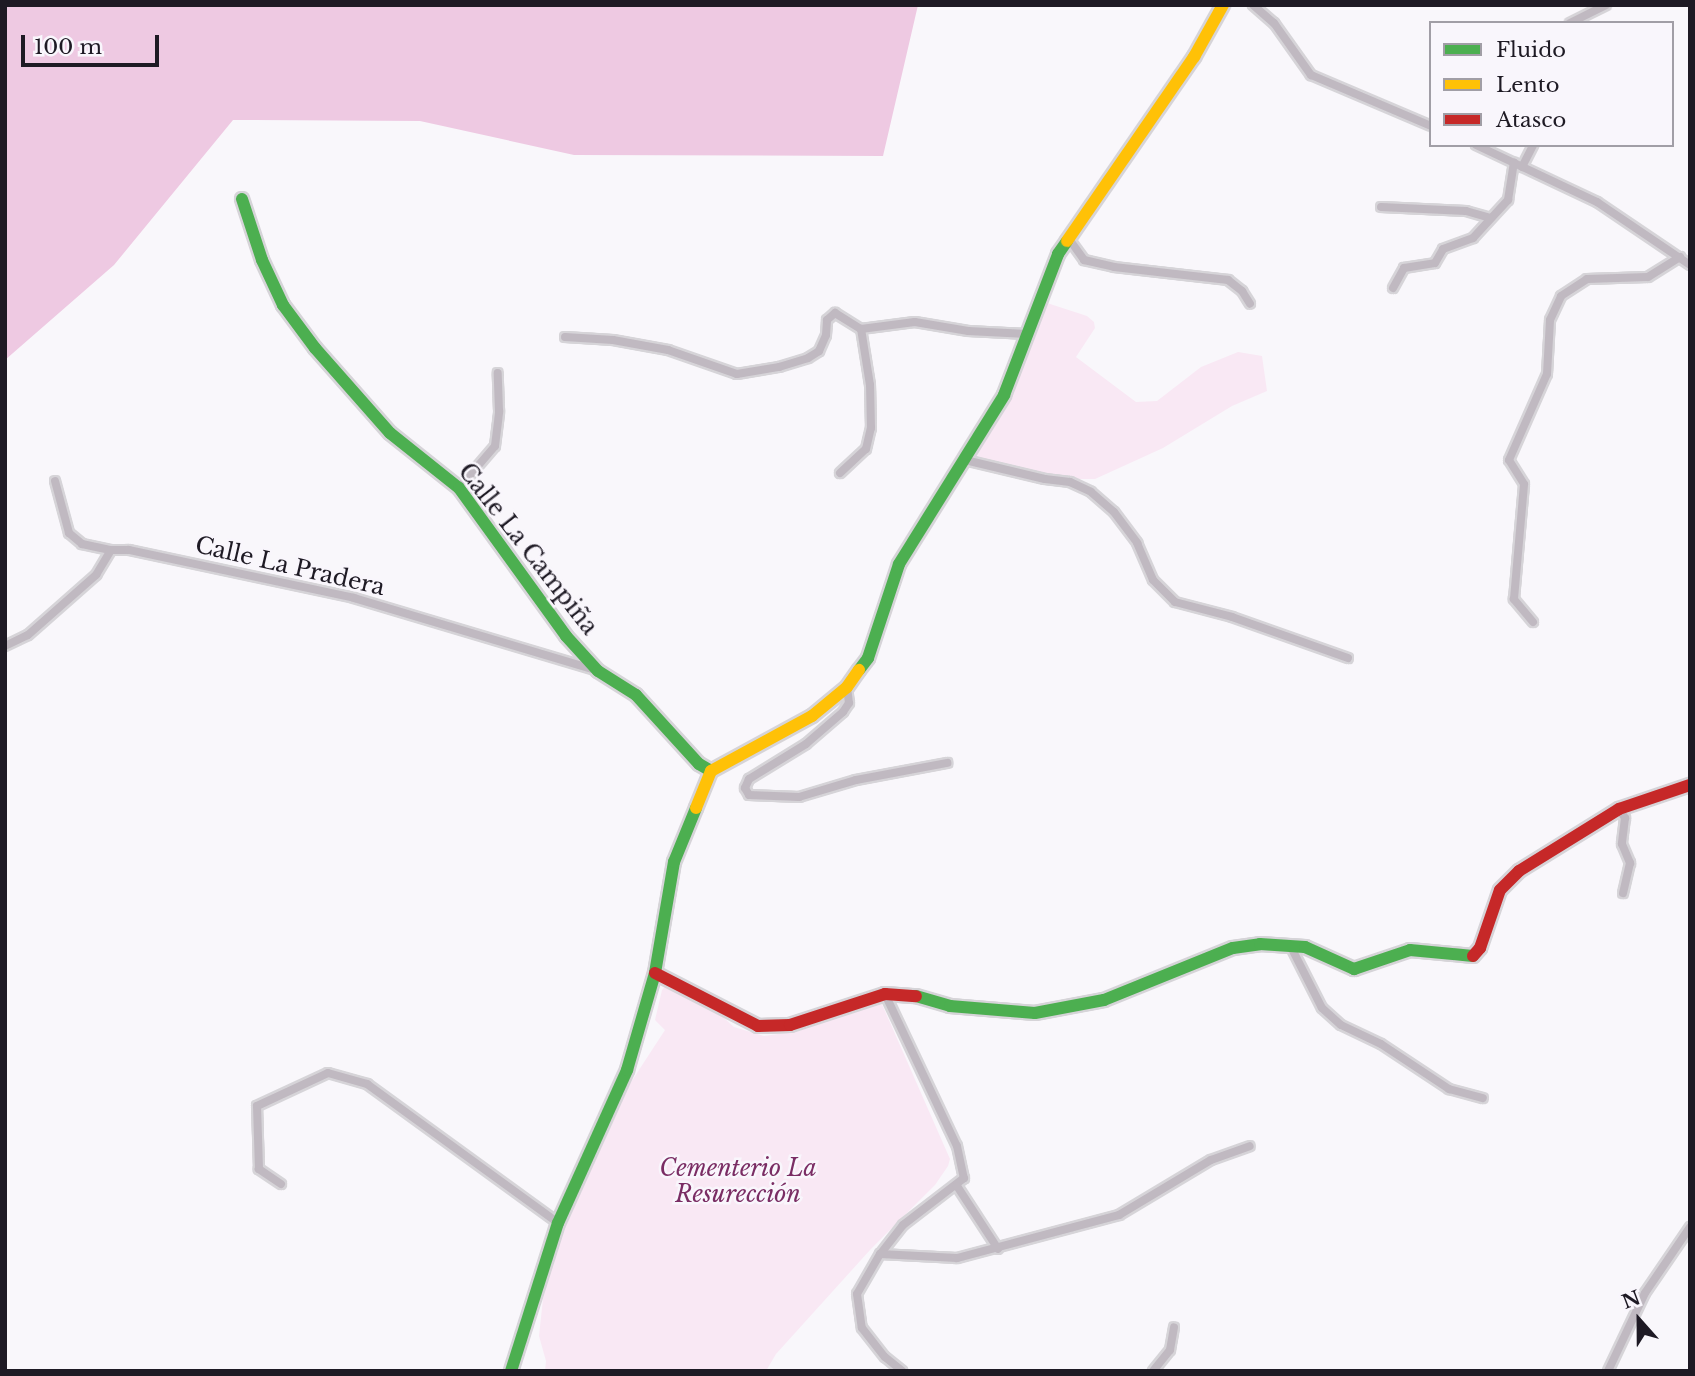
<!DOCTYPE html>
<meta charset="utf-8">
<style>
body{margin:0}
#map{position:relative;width:1695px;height:1376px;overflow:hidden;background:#f9f7fb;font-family:"Libre Baskerville",serif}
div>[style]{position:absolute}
.green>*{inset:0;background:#f9e8f4}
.forest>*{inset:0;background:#eec9e2}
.roads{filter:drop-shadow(2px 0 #d6d4d8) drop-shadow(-2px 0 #d6d4d8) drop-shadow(0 2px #d6d4d8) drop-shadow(0 -2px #d6d4d8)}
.street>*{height:8px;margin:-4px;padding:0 4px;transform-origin:4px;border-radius:4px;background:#c0b9c1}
.fast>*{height:12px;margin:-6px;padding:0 6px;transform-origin:6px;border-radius:6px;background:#4caf50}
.slow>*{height:12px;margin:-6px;padding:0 6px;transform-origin:6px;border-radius:6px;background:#ffc107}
.jam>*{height:12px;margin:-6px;padding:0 6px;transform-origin:6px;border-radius:6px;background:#c62828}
span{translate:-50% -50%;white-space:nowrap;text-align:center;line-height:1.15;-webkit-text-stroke:5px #f9f6fc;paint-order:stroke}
.street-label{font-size:23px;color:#1e1a24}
.park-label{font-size:23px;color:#7a2d64;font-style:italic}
.frame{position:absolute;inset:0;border:7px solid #1e1a24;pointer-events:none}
.legend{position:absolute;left:1429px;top:21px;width:245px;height:126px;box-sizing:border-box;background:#f9f6fc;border:2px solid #a19ea6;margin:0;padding:9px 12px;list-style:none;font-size:21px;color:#1e1a24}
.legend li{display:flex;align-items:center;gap:14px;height:35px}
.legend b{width:35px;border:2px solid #a19ea6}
.north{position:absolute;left:1604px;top:1285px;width:70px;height:70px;-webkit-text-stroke:5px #f9f6fc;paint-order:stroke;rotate:339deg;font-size:19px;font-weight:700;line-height:28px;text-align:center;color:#1e1a24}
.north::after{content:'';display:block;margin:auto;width:24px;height:32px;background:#1e1a24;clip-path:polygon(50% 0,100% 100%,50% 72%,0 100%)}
.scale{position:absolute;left:21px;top:35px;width:138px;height:32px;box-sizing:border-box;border:4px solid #1e1a24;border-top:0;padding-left:9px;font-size:21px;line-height:24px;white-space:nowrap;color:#1e1a24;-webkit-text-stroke:5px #f9f6fc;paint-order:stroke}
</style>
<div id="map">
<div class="green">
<div style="clip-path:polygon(1044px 302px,1087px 316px,1094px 322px,1095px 328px,1076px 357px,1136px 402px,1157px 401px,1201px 367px,1238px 352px,1262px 356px,1267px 391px,1232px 406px,1163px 448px,1095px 479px,1028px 479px,966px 465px,1005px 406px)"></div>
<div style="clip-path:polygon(667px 984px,706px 1002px,734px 1027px,764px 1036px,799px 1031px,881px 1002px,950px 1159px,948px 1166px,935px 1185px,870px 1250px,776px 1354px,766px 1371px,545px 1371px,546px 1361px,539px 1336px,545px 1280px,609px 1116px,665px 1030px,655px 1020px,662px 990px)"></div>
</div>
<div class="forest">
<div style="clip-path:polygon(5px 5px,918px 5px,883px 156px,574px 155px,420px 121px,233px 120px,114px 265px,5px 360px)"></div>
</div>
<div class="roads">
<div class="street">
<div style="left:1253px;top:5px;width:28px;rotate:41deg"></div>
<div style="left:1274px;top:23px;width:64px;rotate:54.6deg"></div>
<div style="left:1311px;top:75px;width:130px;rotate:23deg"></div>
<div style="left:1570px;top:23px;width:40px;rotate:-26.6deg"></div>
<div style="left:1476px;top:145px;width:134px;rotate:25.2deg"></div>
<div style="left:1597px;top:202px;width:112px;rotate:34.1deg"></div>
<div style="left:1522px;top:167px;width:25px;rotate:-63deg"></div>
<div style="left:1381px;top:207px;width:85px;rotate:2.7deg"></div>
<div style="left:1466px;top:211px;width:25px;rotate:16deg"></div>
<div style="left:1069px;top:239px;width:26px;rotate:54deg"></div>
<div style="left:1084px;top:260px;width:31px;rotate:13deg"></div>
<div style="left:1114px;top:267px;width:115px;rotate:6.5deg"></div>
<div style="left:1228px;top:280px;width:18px;rotate:38deg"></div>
<div style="left:1242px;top:291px;width:15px;rotate:58deg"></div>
<div style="left:1393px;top:288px;width:23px;rotate:-61deg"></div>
<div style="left:1404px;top:268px;width:31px;rotate:-9deg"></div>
<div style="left:1435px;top:263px;width:16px;rotate:-60deg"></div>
<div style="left:1443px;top:249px;width:32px;rotate:-20deg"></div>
<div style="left:1473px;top:238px;width:52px;rotate:-47.4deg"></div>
<div style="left:1508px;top:200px;width:38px;rotate:-81deg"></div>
<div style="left:565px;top:337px;width:48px;rotate:3.6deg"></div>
<div style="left:613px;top:340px;width:56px;rotate:10.3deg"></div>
<div style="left:668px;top:350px;width:73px;rotate:19.2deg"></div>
<div style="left:737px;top:374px;width:43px;rotate:-9.5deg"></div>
<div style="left:779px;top:367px;width:30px;rotate:-17deg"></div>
<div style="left:808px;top:358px;width:13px;rotate:-32deg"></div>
<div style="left:819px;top:351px;width:17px;rotate:-66deg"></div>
<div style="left:826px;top:335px;width:15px;rotate:-86deg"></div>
<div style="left:827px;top:320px;width:11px;rotate:-41deg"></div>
<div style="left:835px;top:313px;width:31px;rotate:32deg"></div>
<div style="left:861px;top:329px;width:54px;rotate:-7.4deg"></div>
<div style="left:915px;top:322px;width:54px;rotate:9.6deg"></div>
<div style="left:968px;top:331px;width:59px;rotate:2.9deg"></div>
<div style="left:965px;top:460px;width:82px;rotate:13.4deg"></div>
<div style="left:1045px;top:479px;width:25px;rotate:7deg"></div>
<div style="left:1070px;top:482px;width:23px;rotate:25deg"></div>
<div style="left:1091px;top:492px;width:30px;rotate:41deg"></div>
<div style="left:1114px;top:512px;width:39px;rotate:53deg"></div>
<div style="left:1137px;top:543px;width:40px;rotate:66.6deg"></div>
<div style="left:1153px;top:580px;width:31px;rotate:45deg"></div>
<div style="left:1175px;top:602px;width:59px;rotate:14.7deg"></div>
<div style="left:1232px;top:617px;width:123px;rotate:19.5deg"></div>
<div style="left:840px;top:473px;width:35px;rotate:-43deg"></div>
<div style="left:866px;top:449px;width:22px;rotate:-77deg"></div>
<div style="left:871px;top:428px;width:43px;rotate:-91.3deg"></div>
<div style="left:870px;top:385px;width:57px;rotate:-99.1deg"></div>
<div style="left:55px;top:481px;width:54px;rotate:74.9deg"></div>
<div style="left:69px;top:533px;width:17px;rotate:40deg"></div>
<div style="left:82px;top:544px;width:30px;rotate:12deg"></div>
<div style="left:459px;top:488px;width:55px;rotate:-49.4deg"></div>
<div style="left:495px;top:446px;width:35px;rotate:-83deg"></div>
<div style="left:499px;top:411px;width:38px;rotate:-92deg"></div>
<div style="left:1533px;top:622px;width:30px;rotate:-130deg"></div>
<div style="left:1514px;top:599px;width:115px;rotate:-85deg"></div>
<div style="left:1524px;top:484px;width:28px;rotate:-122deg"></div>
<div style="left:1509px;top:460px;width:94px;rotate:-66.2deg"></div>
<div style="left:1547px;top:374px;width:54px;rotate:-86.8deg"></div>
<div style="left:1550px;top:320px;width:26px;rotate:-65deg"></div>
<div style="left:1561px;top:296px;width:31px;rotate:-33deg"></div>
<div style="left:1587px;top:279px;width:61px;rotate:-1.9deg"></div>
<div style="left:1648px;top:277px;width:38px;rotate:-32deg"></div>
<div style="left:5px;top:646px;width:25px;rotate:-26deg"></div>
<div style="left:28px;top:635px;width:91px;rotate:-41.4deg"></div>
<div style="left:96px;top:575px;width:29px;rotate:-59deg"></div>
<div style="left:111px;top:550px;width:18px"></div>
<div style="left:129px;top:550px;width:230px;rotate:12deg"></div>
<div style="left:354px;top:598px;width:252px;rotate:16.6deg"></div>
<div style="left:847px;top:687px;width:16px;rotate:83deg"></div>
<div style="left:849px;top:703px;width:11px;rotate:124deg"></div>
<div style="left:843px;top:712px;width:49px;rotate:139.1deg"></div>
<div style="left:806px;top:744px;width:67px;rotate:148.4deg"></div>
<div style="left:749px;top:779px;width:10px;rotate:114deg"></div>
<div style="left:745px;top:788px;width:8px;rotate:60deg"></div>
<div style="left:749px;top:795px;width:50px;rotate:2.3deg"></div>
<div style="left:799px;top:797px;width:59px;rotate:-16.6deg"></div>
<div style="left:856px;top:780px;width:93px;rotate:-10.6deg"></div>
<div style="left:1619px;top:809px;width:11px;rotate:56deg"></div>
<div style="left:1625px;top:818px;width:26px;rotate:97deg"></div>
<div style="left:1622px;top:844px;width:21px;rotate:67deg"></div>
<div style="left:1630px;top:863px;width:31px;rotate:103deg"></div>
<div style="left:1291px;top:947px;width:68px;rotate:63.1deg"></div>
<div style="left:1322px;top:1008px;width:25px;rotate:42deg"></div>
<div style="left:1341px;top:1025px;width:44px;rotate:25.4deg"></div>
<div style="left:1381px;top:1044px;width:82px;rotate:33.5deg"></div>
<div style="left:1449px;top:1089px;width:35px;rotate:15deg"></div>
<div style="left:885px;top:994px;width:168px;rotate:64.7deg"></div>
<div style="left:957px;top:1146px;width:33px;rotate:78deg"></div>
<div style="left:964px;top:1178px;width:77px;rotate:142.4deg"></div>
<div style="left:903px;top:1225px;width:37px;rotate:128deg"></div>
<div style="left:880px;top:1254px;width:46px;rotate:119.9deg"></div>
<div style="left:857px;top:1294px;width:34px;rotate:82deg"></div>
<div style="left:862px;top:1328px;width:37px;rotate:52deg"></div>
<div style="left:885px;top:1357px;width:22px;rotate:39deg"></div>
<div style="left:281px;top:1184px;width:27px;rotate:-146deg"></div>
<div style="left:259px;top:1169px;width:63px;rotate:-91.8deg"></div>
<div style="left:257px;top:1106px;width:78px;rotate:-24.9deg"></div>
<div style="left:328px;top:1073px;width:41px;rotate:15.8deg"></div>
<div style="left:367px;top:1084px;width:236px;rotate:36deg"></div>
<div style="left:957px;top:1186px;width:75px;rotate:56.9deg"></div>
<div style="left:880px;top:1254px;width:77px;rotate:3deg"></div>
<div style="left:957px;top:1258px;width:168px;rotate:-14.9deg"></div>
<div style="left:1119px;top:1215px;width:107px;rotate:-30.9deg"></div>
<div style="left:1211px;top:1160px;width:41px;rotate:-19.7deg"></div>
<div style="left:1153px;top:1371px;width:27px;rotate:-51deg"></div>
<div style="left:1170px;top:1350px;width:23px;rotate:-80deg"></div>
<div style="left:1608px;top:1371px;width:86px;rotate:-64.6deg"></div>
<div style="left:1645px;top:1293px;width:80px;rotate:-55.7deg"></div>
</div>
<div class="fast">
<div style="left:242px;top:199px;width:64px;rotate:71.8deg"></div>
<div style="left:262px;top:260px;width:50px;rotate:65deg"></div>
<div style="left:283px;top:305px;width:54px;rotate:53.3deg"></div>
<div style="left:315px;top:348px;width:113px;rotate:48.6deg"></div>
<div style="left:390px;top:433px;width:88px;rotate:38.6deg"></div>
<div style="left:459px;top:488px;width:183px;rotate:54.1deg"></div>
<div style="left:566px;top:636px;width:47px;rotate:47.6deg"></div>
<div style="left:598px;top:671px;width:45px;rotate:32.3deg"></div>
<div style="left:636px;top:695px;width:93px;rotate:47.6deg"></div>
<div style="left:699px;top:764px;width:14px;rotate:30deg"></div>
<div style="left:859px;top:670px;width:15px;rotate:-53deg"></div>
<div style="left:868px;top:658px;width:99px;rotate:-71.7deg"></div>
<div style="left:899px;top:564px;width:199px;rotate:-58.1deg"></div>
<div style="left:1004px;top:395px;width:151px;rotate:-69deg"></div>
<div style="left:1058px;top:254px;width:16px;rotate:-55deg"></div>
<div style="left:916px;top:996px;width:35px;rotate:16deg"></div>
<div style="left:950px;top:1006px;width:85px;rotate:4.7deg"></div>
<div style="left:1035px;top:1013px;width:70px;rotate:-10.7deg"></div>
<div style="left:1104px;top:1000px;width:139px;rotate:-22deg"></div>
<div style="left:1233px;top:948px;width:27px;rotate:-8deg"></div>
<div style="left:1260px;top:944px;width:45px;rotate:3.8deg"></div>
<div style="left:1305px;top:947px;width:54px;rotate:24.2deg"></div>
<div style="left:1354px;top:969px;width:59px;rotate:-18.7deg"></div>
<div style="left:1410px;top:950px;width:63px;rotate:5.4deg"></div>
<div style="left:511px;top:1371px;width:155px;rotate:-72.4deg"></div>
<div style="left:558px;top:1223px;width:168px;rotate:-65.7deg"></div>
<div style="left:627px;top:1070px;width:101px;rotate:-73.9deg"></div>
<div style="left:655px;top:973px;width:113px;rotate:-80.3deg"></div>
<div style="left:674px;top:862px;width:58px;rotate:-67.8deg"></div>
</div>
<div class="slow">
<div style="left:1067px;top:241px;width:224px;rotate:-55.4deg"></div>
<div style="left:1194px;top:57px;width:60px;rotate:-60.9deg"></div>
<div style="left:696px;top:808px;width:40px;rotate:-68deg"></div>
<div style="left:711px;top:771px;width:115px;rotate:-28.6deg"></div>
<div style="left:812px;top:716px;width:45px;rotate:-39.6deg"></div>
<div style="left:847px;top:687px;width:21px;rotate:-55deg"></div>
</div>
<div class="jam">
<div style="left:1473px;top:956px;width:11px;rotate:-49deg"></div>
<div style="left:1480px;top:948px;width:61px;rotate:-71deg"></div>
<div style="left:1500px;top:890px;width:27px;rotate:-45deg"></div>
<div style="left:1519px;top:871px;width:118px;rotate:-31.8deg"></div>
<div style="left:1619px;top:809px;width:75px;rotate:-18.7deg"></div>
<div style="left:655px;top:973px;width:116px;rotate:27.2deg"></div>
<div style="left:758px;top:1026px;width:32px;rotate:-2deg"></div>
<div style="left:790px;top:1025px;width:100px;rotate:-18.1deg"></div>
<div style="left:885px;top:994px;width:31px;rotate:4deg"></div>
</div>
</div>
<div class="street-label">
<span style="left:528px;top:549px;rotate:52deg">Calle La Campiña</span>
<span style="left:290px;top:566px;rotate:13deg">Calle La Pradera</span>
</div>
<div class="park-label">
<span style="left:738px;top:1181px">Cementerio La<br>Resurección</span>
</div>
<div class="frame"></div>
<ul class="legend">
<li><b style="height:9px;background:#4caf50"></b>Fluido</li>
<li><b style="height:9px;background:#ffc107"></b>Lento</li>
<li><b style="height:9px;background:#c62828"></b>Atasco</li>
</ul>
<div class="north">N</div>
<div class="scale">100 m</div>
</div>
